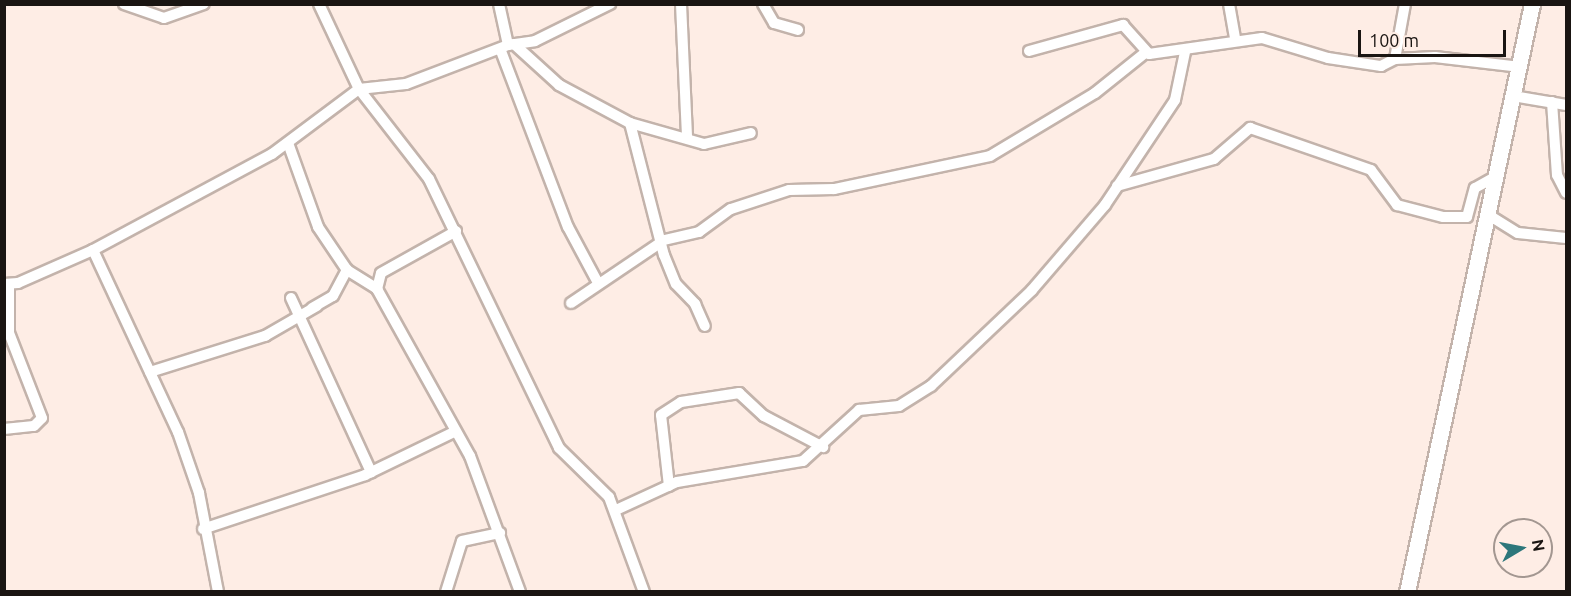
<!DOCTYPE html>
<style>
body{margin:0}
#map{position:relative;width:1571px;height:596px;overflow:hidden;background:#feede5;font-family:Ubuntu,sans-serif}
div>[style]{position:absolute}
.roads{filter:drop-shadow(2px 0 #c3b3ab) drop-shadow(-2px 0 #c3b3ab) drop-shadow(0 2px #c3b3ab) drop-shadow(0 -2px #c3b3ab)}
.minor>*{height:10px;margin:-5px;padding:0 5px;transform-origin:5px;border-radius:5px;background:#fff}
.secondary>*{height:15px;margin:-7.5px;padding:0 7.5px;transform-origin:7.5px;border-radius:7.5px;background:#fff}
span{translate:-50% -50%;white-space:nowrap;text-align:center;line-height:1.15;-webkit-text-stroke:6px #feede5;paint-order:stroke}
.frame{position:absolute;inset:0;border:6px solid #1a1512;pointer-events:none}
.north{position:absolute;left:1493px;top:518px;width:60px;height:60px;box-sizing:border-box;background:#feede5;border:2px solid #a39791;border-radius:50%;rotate:80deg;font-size:16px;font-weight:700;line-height:24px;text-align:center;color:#1a1512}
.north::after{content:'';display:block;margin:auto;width:21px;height:27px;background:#2d777b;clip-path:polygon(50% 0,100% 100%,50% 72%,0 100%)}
.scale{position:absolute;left:1358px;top:30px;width:148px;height:27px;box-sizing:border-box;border:3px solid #1a1512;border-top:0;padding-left:8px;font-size:18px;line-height:21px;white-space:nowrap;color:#1a1512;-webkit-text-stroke:4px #feede5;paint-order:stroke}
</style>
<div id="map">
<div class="roads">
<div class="minor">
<div style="left:124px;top:4px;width:42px;rotate:19.3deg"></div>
<div style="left:164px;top:18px;width:42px;rotate:-19.3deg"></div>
<div style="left:319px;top:4px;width:94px;rotate:64.8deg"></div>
<div style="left:359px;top:89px;width:114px;rotate:52.1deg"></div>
<div style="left:429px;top:179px;width:299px;rotate:64.2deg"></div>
<div style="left:559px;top:448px;width:70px;rotate:44.4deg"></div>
<div style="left:609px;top:497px;width:101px;rotate:69.8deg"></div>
<div style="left:499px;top:4px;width:42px;rotate:77.6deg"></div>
<div style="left:681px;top:4px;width:134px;rotate:87.4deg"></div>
<div style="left:763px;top:4px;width:22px;rotate:60deg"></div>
<div style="left:774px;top:23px;width:25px;rotate:16deg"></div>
<div style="left:1229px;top:4px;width:36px;rotate:80deg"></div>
<div style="left:514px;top:44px;width:61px;rotate:42.3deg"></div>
<div style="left:559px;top:85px;width:81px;rotate:28.2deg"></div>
<div style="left:630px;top:123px;width:136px;rotate:75.6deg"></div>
<div style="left:664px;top:255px;width:31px;rotate:68deg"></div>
<div style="left:676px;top:284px;width:28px;rotate:46deg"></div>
<div style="left:695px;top:304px;width:24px;rotate:66deg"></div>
<div style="left:501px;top:51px;width:188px;rotate:69.2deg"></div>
<div style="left:568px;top:227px;width:61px;rotate:61.8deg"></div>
<div style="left:1029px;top:51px;width:98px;rotate:-15.5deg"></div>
<div style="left:1123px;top:25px;width:39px;rotate:48deg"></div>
<div style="left:1149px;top:54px;width:114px;rotate:-8.1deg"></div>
<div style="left:1262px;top:38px;width:69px;rotate:16.9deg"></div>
<div style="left:1328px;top:58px;width:54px;rotate:8.6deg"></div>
<div style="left:1381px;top:66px;width:16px;rotate:-27deg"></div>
<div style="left:1395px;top:59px;width:56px;rotate:-79.7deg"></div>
<div style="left:1395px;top:59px;width:40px;rotate:-2.9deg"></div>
<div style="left:1435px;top:57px;width:86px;rotate:6.7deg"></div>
<div style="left:1513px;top:96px;width:54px;rotate:9.6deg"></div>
<div style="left:1552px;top:102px;width:73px;rotate:86.1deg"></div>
<div style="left:1557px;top:175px;width:20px;rotate:63deg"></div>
<div style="left:630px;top:123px;width:77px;rotate:15.8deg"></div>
<div style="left:704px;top:144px;width:48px;rotate:-13.2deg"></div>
<div style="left:288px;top:143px;width:89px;rotate:70.3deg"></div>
<div style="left:318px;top:227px;width:52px;rotate:56deg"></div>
<div style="left:347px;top:270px;width:36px;rotate:32deg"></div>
<div style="left:377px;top:289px;width:191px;rotate:60.9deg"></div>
<div style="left:470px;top:456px;width:145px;rotate:69.8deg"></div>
<div style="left:1117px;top:186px;width:101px;rotate:-15.6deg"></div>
<div style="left:1214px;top:159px;width:48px;rotate:-40.7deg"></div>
<div style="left:1250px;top:128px;width:128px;rotate:19.1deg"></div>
<div style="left:1371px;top:170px;width:44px;rotate:53.4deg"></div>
<div style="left:1397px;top:205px;width:48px;rotate:14.6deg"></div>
<div style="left:1443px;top:217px;width:24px"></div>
<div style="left:1467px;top:217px;width:30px;rotate:-75deg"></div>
<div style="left:1475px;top:188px;width:23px;rotate:-29deg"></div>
<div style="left:1487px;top:214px;width:36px;rotate:32deg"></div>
<div style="left:1518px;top:233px;width:48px;rotate:5.9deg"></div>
<div style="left:660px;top:241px;width:40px;rotate:-13deg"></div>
<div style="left:699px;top:232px;width:39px;rotate:-36deg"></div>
<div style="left:731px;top:209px;width:61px;rotate:-18.1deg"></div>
<div style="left:789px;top:190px;width:45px;rotate:-1.3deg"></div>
<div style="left:834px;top:189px;width:159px;rotate:-11.9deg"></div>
<div style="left:990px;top:156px;width:122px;rotate:-31deg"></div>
<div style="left:1095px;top:93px;width:64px;rotate:-38.7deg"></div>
<div style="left:93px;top:250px;width:201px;rotate:65deg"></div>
<div style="left:178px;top:432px;width:65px;rotate:71deg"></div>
<div style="left:199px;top:493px;width:101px;rotate:79.1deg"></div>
<div style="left:4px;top:284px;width:14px;rotate:-4deg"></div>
<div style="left:18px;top:283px;width:82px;rotate:-23.7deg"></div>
<div style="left:93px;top:250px;width:203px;rotate:-28.2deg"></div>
<div style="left:272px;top:154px;width:109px;rotate:-36.8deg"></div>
<div style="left:359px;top:89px;width:47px;rotate:-6.1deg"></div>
<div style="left:406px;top:84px;width:109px;rotate:-20.9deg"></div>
<div style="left:508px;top:45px;width:27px;rotate:-8deg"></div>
<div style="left:535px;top:41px;width:84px;rotate:-26.3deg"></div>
<div style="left:377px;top:289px;width:16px;rotate:-76deg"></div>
<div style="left:381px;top:273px;width:86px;rotate:-29.2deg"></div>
<div style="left:291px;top:298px;width:192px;rotate:65.3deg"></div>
<div style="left:571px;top:303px;width:107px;rotate:-34deg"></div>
<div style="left:312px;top:308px;width:24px;rotate:-30deg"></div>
<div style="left:333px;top:296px;width:30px;rotate:-62deg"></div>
<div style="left:150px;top:372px;width:121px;rotate:-17.4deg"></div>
<div style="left:265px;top:336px;width:60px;rotate:-30deg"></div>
<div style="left:4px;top:429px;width:30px;rotate:-6deg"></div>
<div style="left:34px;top:426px;width:11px;rotate:-45deg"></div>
<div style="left:42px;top:418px;width:91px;rotate:-111.2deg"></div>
<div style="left:9px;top:333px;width:47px;rotate:-90deg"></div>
<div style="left:669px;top:486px;width:71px;rotate:-96.4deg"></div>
<div style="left:661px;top:415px;width:24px;rotate:-33deg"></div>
<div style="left:681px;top:402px;width:59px;rotate:-8.8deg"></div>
<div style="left:739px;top:393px;width:34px;rotate:43deg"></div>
<div style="left:764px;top:416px;width:67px;rotate:27.7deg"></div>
<div style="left:616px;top:510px;width:67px;rotate:-24.7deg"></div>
<div style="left:677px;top:482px;width:128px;rotate:-9.5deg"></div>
<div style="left:803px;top:461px;width:76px;rotate:-42.3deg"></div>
<div style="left:859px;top:410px;width:40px;rotate:-5.7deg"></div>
<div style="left:899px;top:406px;width:38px;rotate:-32deg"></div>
<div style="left:931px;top:386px;width:139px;rotate:-43.5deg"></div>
<div style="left:1032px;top:290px;width:112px;rotate:-49.3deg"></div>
<div style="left:1105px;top:205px;width:126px;rotate:-56.3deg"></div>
<div style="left:1175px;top:100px;width:49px;rotate:-78.2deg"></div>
<div style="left:203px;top:529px;width:171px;rotate:-18.4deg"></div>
<div style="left:365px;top:475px;width:99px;rotate:-25.8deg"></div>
<div style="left:446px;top:592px;width:53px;rotate:-72.6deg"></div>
<div style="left:462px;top:541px;width:39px;rotate:-12deg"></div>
</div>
<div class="secondary">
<div style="left:1407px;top:592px;width:601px;rotate:-78deg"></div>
</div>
</div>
<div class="frame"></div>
<div class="north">N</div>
<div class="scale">100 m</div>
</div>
